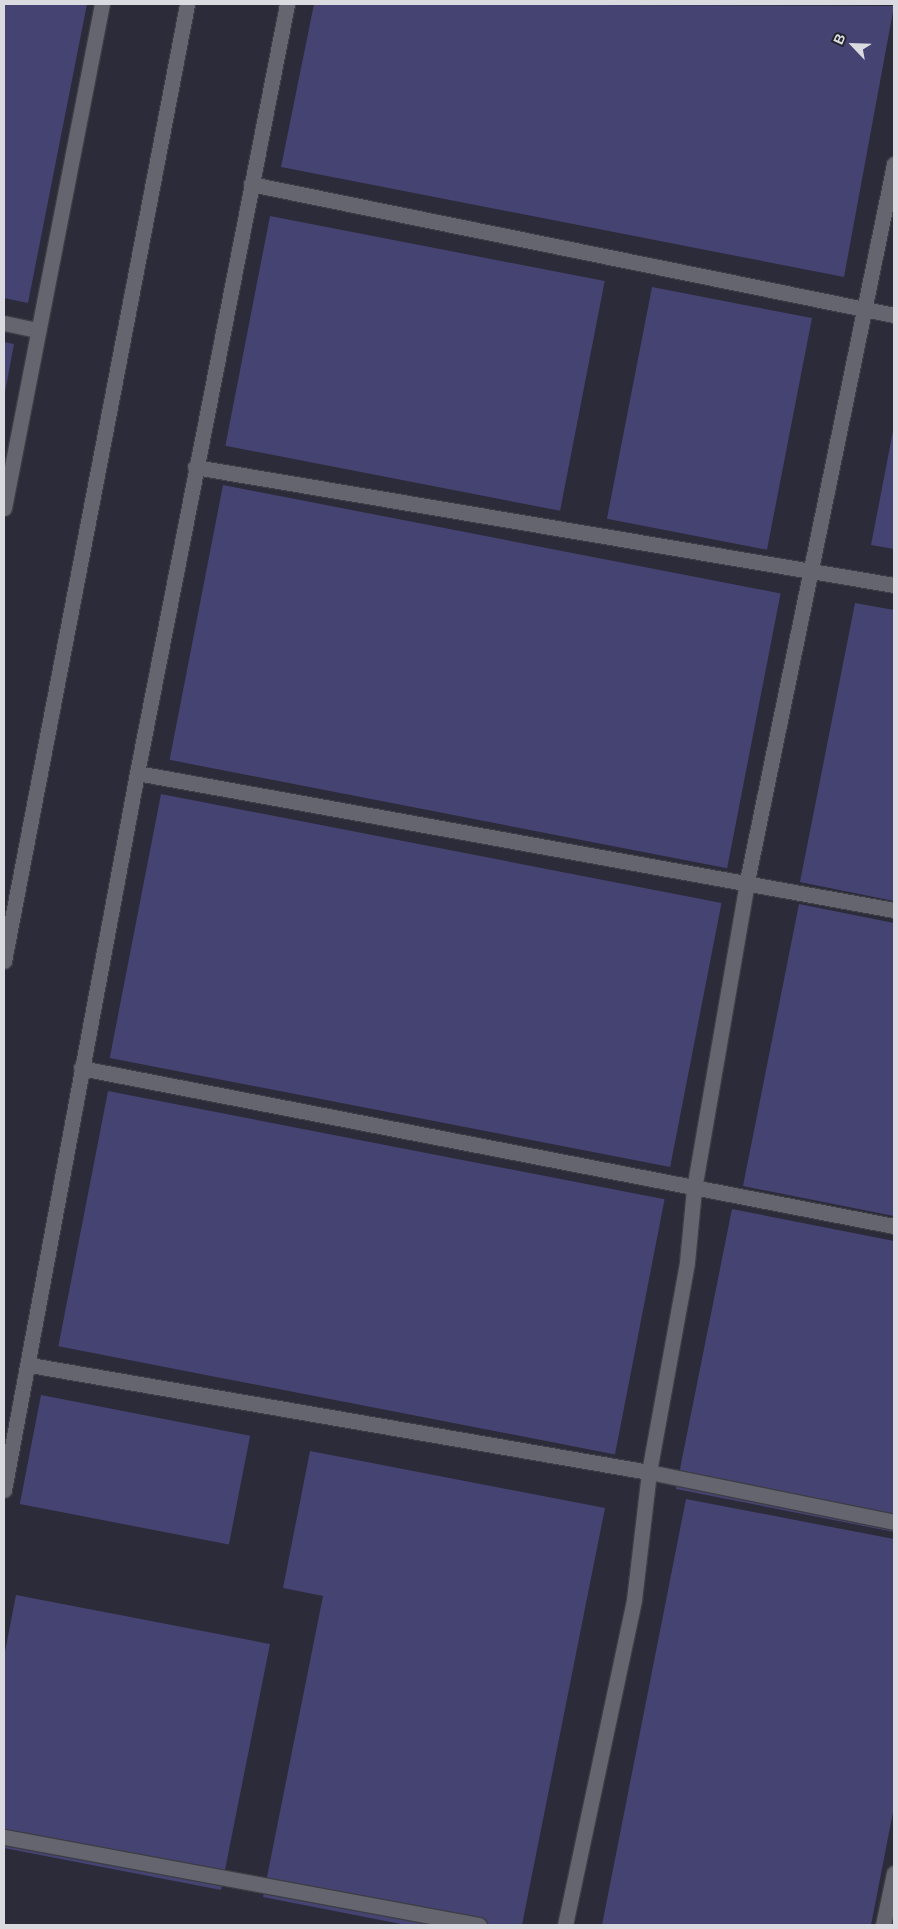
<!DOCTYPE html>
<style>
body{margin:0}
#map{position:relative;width:898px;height:1929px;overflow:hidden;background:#23232b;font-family:Helvetica,sans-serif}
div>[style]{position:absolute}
.built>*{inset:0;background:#2b2b39;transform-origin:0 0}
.building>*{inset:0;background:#454372;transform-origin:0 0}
.roads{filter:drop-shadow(1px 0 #3d3e45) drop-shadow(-1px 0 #3d3e45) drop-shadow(0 1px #3d3e45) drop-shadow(0 -1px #3d3e45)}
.minor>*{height:15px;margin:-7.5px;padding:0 7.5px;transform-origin:7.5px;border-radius:7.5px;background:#656570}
span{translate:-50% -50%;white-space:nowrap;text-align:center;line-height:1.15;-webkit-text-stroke:4.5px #23232b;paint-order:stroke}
.frame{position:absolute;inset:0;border:5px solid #dadbe1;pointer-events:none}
.north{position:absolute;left:828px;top:20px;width:50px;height:50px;-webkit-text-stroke:4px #23232b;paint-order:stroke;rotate:294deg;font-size:14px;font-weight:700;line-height:20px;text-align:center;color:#dadbe1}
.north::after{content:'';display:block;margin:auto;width:18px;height:22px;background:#dadbe1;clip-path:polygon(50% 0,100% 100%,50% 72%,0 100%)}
</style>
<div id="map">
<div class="built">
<div style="left:4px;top:4px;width:890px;height:1921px"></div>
</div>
<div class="building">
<div style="clip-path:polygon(4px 4px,87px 4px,28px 303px,4px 298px)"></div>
<div style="clip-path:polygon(314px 4px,894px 6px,844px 277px,281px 167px)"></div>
<div style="left:270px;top:216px;width:341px;height:234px;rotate:11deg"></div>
<div style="left:652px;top:287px;width:163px;height:236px;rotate:11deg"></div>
<div style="clip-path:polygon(4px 342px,14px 344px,5px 392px,4px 392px)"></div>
<div style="clip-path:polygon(893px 431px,894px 431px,894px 549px,871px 545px)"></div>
<div style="left:223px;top:485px;width:568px;height:280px;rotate:11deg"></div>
<div style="clip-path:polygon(855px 603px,894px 610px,894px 901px,800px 882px)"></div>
<div style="left:161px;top:794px;width:571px;height:269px;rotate:11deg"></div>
<div style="clip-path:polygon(799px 904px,894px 923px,894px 1216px,743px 1186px)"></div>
<div style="left:108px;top:1091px;width:567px;height:260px;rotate:11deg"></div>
<div style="clip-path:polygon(732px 1209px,894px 1241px,894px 1532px,676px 1489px)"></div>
<div style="left:41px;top:1395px;width:213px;height:111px;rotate:11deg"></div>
<div style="clip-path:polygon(310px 1451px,605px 1508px,522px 1925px,406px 1925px,263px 1897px,323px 1596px,283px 1588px)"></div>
<div style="clip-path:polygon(686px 1499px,894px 1539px,894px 1807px,871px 1925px,602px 1925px)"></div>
<div style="clip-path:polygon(16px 1595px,270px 1644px,221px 1890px,4px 1848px,4px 1657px)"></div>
</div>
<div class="roads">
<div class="minor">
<div style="left:251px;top:184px;width:656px;rotate:11.52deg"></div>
<div style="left:4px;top:323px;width:34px;rotate:12deg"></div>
<div style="left:195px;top:467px;width:709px;rotate:9.58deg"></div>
<div style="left:4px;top:508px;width:513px;rotate:-79deg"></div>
<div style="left:137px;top:773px;width:769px;rotate:10.26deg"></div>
<div style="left:4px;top:961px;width:974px;rotate:-79.17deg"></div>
<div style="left:81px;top:1068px;width:828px;rotate:11deg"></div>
<div style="left:30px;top:1365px;width:628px;rotate:9.81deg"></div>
<div style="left:649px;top:1472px;width:250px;rotate:11.5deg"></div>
<div style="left:4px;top:1490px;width:729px;rotate:-79.49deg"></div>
<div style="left:137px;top:773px;width:783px;rotate:-78.96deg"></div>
<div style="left:4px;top:1837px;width:483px;rotate:10.5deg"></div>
<div style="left:565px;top:1925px;width:332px;rotate:-78deg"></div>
<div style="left:634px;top:1600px;width:129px;rotate:-83.3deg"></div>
<div style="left:649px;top:1472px;width:213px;rotate:-79.7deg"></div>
<div style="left:687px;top:1262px;width:73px;rotate:-84.5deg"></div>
<div style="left:694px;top:1189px;width:313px;rotate:-80.2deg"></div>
<div style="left:747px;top:881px;width:732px;rotate:-78.41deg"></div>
<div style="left:883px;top:1925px;width:53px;rotate:-78.1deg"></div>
</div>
</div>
<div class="frame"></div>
<div class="north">B</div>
</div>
